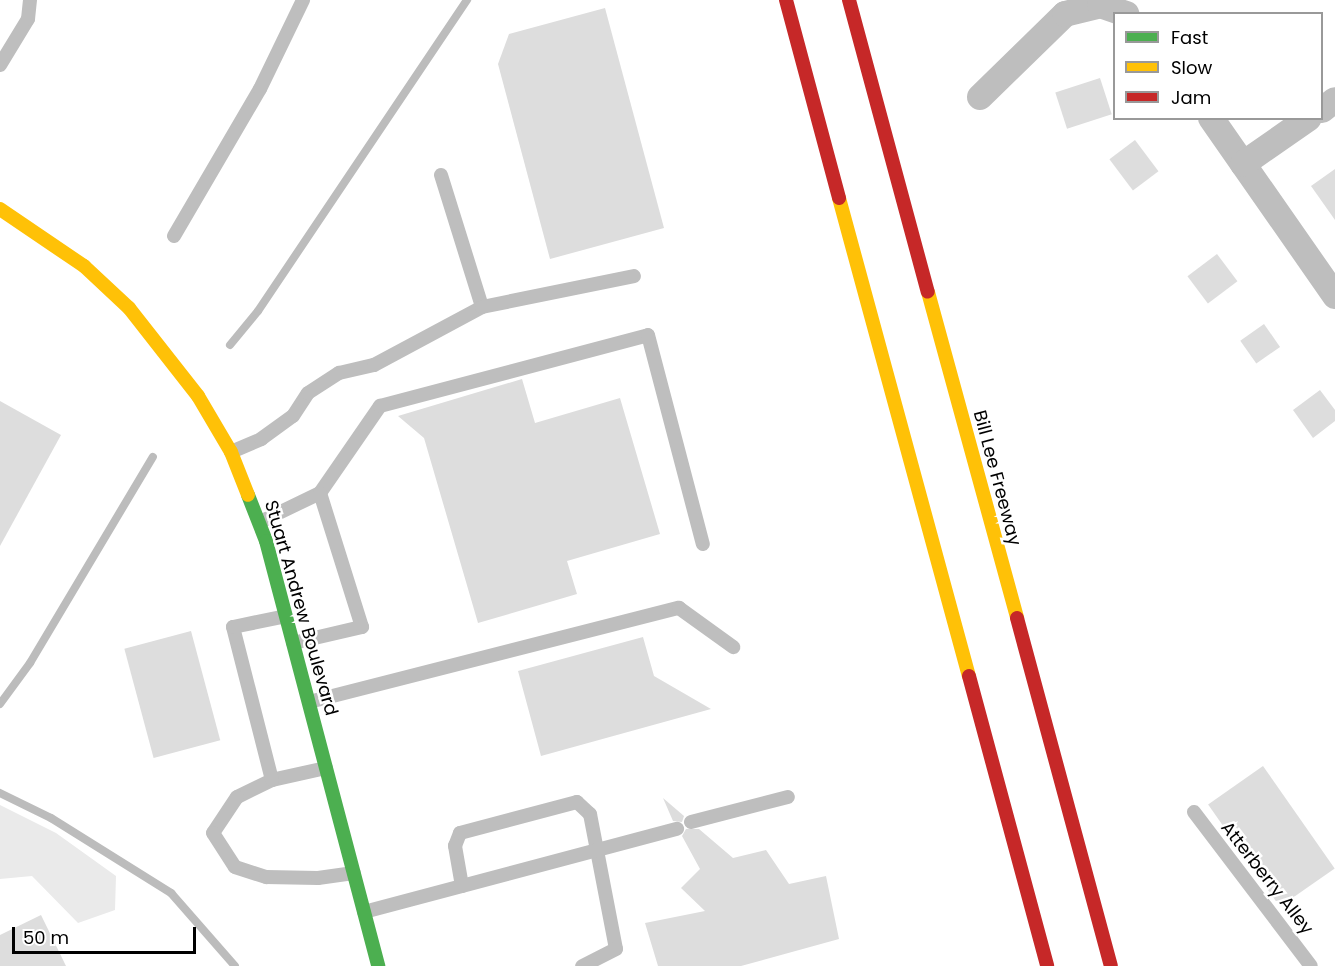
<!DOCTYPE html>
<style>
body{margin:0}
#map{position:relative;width:1335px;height:966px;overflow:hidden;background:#fff;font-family:Poppins,sans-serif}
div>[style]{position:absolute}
.green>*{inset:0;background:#eaeaea}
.stream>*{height:8px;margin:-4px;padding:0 4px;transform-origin:4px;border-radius:4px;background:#bcbcbc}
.building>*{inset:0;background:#ddd;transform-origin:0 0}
.lane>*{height:14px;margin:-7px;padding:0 7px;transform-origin:7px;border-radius:7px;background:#bebebe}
.street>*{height:26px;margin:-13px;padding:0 13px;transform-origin:13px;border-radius:13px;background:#bebebe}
.fast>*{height:14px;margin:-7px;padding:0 7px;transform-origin:7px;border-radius:7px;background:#4caf50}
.slow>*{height:14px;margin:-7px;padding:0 7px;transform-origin:7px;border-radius:7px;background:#ffc107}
.jam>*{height:14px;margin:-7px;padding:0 7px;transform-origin:7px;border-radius:7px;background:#c62828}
span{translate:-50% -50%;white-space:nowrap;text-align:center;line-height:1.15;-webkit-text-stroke:5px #fff;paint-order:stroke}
.street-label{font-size:18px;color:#000}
.legend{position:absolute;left:1113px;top:12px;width:210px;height:108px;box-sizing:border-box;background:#fff;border:2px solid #999;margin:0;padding:8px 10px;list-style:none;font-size:18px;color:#000}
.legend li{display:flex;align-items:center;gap:12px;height:30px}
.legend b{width:30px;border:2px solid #999}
.scale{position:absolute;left:12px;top:927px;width:184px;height:27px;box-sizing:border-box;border:3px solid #000;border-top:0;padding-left:8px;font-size:18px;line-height:21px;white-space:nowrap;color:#000;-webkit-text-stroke:4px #fff;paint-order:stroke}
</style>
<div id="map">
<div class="green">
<div style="clip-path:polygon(0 805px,56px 833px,116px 876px,115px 910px,78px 923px,32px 876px,0 879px)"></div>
</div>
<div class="stream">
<div style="left:230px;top:345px;width:44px;rotate:-50.5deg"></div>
<div style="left:258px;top:311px;width:375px;rotate:-56.1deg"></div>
<div style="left:0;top:704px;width:51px;rotate:-53.8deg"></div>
<div style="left:30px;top:663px;width:240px;rotate:-59.2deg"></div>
<div style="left:0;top:793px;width:57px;rotate:26.1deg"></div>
<div style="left:51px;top:818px;width:142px;rotate:32deg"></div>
<div style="left:171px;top:893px;width:97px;rotate:48.8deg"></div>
</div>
<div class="building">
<div style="clip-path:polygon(605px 8px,664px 228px,550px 259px,498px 64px,509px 34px)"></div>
<div style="left:1100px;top:78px;width:38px;height:47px;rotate:72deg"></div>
<div style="left:1135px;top:140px;width:39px;height:32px;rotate:53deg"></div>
<div style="clip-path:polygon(1335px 169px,1335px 220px,1311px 186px)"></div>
<div style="left:1217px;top:254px;width:34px;height:37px;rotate:53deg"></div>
<div style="left:1264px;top:324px;width:28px;height:29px;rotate:55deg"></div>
<div style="clip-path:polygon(522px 379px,535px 423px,620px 398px,660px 534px,567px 561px,577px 594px,478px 623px,424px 438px,398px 416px)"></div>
<div style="clip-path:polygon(1320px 390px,1335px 410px,1335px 421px,1313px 438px,1293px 410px)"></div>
<div style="clip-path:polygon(0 401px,61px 435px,0 546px)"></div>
<div style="left:191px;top:631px;width:113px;height:69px;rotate:75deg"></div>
<div style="clip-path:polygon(643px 637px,654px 676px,711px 709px,541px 756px,518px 671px)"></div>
<div style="left:1263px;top:766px;width:125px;height:67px;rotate:55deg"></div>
<div style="clip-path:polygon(663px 798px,684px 816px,682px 822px,673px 821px)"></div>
<div style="clip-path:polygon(686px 829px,699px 829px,733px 858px,766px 850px,789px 884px,826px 876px,839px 939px,741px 966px,658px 966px,645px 923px,705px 911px,681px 888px,700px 869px,682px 836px)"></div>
<div style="clip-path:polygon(41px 915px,66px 966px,0 966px,0 935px)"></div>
</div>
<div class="lane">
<div style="left:0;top:65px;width:54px;rotate:-58.7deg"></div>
<div style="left:28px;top:19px;width:19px;rotate:-84deg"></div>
<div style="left:441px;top:175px;width:138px;rotate:72.7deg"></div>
<div style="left:174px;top:236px;width:170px;rotate:-59.7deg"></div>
<div style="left:260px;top:89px;width:99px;rotate:-64.2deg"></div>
<div style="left:231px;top:452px;width:33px;rotate:-23deg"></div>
<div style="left:261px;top:439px;width:39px;rotate:-36deg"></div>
<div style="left:293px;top:416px;width:27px;rotate:-57deg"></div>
<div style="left:308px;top:393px;width:37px;rotate:-33deg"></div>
<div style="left:339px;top:373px;width:36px;rotate:-13deg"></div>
<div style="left:374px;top:365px;width:123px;rotate:-28.2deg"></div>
<div style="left:482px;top:307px;width:155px;rotate:-11.5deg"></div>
<div style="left:260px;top:522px;width:67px;rotate:-25.8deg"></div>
<div style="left:320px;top:493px;width:106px;rotate:-55.4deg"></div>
<div style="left:380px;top:406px;width:277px;rotate:-14.8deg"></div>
<div style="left:648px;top:335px;width:216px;rotate:75.3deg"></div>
<div style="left:293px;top:643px;width:71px;rotate:-13.1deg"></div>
<div style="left:362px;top:627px;width:140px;rotate:-107.4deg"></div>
<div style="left:309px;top:702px;width:382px;rotate:-14.3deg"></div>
<div style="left:679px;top:608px;width:67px;rotate:35.8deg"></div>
<div style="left:326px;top:768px;width:55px;rotate:167.5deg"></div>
<div style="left:272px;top:780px;width:39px;rotate:154deg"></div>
<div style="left:237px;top:797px;width:43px;rotate:123.7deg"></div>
<div style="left:213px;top:833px;width:40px;rotate:57.1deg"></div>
<div style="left:235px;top:867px;width:33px;rotate:18deg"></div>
<div style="left:266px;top:877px;width:52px;rotate:1.1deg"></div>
<div style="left:318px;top:878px;width:36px;rotate:-8deg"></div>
<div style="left:272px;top:780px;width:158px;rotate:-104.3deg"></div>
<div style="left:233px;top:627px;width:54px;rotate:-11.7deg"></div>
<div style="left:1194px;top:812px;width:193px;rotate:52.8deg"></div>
<div style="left:691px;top:822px;width:100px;rotate:-14.5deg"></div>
<div style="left:462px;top:886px;width:41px;rotate:-99.9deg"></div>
<div style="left:455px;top:846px;width:14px;rotate:-69deg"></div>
<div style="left:460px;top:833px;width:121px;rotate:-14.8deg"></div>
<div style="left:577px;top:802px;width:18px;rotate:43deg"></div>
<div style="left:590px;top:814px;width:137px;rotate:79.1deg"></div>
<div style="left:616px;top:949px;width:38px;rotate:153deg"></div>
<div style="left:364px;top:912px;width:324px;rotate:-14.9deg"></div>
</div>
<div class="street">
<div style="left:980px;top:97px;width:119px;rotate:-44.3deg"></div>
<div style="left:1065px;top:14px;width:36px;rotate:-14deg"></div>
<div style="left:1100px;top:5px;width:28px;rotate:19deg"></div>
<div style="left:1322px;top:110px;width:16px;rotate:-38deg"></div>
<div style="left:1211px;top:118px;width:217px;rotate:55.1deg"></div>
<div style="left:1243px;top:164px;width:80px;rotate:-34.9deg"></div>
</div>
<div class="fast">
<div style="left:248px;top:495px;width:49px;rotate:68.6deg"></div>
<div style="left:266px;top:541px;width:440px;rotate:75.2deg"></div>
</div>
<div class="slow">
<div style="left:839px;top:198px;width:495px;rotate:74.8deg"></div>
<div style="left:0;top:209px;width:102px;rotate:34.2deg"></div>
<div style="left:84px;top:266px;width:62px;rotate:43deg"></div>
<div style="left:129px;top:308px;width:112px;rotate:51.9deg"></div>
<div style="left:198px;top:396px;width:65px;rotate:59.5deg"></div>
<div style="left:231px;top:452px;width:46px;rotate:68.4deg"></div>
<div style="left:928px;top:292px;width:338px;rotate:74.7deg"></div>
</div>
<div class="jam">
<div style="left:786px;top:0;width:205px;rotate:75deg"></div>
<div style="left:849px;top:0;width:302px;rotate:74.9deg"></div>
<div style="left:1017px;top:618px;width:360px;rotate:74.9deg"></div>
<div style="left:969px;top:676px;width:300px;rotate:74.9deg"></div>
</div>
<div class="street-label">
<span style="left:997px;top:478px;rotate:75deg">Bill Lee Freeway</span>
<span style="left:301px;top:608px;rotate:74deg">Stuart Andrew Boulevard</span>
<span style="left:1267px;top:878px;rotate:52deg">Atterberry Alley</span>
</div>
<ul class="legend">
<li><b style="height:8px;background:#4caf50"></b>Fast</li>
<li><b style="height:8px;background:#ffc107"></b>Slow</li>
<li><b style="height:8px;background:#c62828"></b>Jam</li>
</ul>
<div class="scale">50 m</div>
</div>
